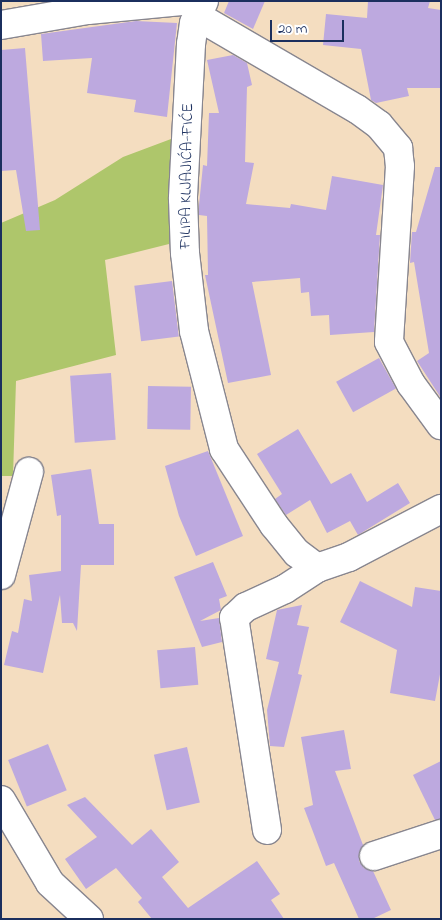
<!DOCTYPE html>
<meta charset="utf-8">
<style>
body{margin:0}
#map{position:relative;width:442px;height:920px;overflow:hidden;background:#f4ddc0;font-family:"Indie Flower",sans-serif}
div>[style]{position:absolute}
.green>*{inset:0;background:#aec66b}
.building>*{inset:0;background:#bda9df;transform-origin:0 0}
.roads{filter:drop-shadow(1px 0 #88868f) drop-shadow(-1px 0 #88868f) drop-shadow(0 1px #88868f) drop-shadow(0 -1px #88868f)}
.street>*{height:28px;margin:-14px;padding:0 14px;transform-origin:14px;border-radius:14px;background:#fff}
span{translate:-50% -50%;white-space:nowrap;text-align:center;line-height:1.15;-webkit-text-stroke:5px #fff;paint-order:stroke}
.street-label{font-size:16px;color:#1b2f5e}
.frame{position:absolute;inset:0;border:2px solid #1b2f5e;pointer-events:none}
.scale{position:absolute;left:270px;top:20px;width:74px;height:22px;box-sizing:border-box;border:2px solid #1b2f5e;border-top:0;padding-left:6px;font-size:15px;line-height:18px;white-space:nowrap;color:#1b2f5e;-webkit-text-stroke:4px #fff;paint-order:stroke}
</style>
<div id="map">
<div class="green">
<div style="clip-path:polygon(179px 136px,169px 244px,105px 260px,116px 355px,16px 381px,13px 476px,1px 476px,1px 223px,55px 200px,123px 157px)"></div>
</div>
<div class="building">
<div style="clip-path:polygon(229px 1px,265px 1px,253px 29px,224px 13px)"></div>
<div style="clip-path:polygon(368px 1px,430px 1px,428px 8px,441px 10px,441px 88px,407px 88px,409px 96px,376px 103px,371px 100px,361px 49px,323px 45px,326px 14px,367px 18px)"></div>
<div style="clip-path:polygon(136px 21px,177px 23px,167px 117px,134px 112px,136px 100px,87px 93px,92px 58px,43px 61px,41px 34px)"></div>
<div style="clip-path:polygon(25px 48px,40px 230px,26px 231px,16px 170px,1px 171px,1px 50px)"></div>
<div style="clip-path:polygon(233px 55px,247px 63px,252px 85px,247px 87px,245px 162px,254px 163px,246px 204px,290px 208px,291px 204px,326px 210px,332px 176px,383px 185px,376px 235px,380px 235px,374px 332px,330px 335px,329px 315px,311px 316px,309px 292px,301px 293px,300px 278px,252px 282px,271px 375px,228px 383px,205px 275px,208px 275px,207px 216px,199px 215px,199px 205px,203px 165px,207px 166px,209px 113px,219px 113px,207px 60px)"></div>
<div style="clip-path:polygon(435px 167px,441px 167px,441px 398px,417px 361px,429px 353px,414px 262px,410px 263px,412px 232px,416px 232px)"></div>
<div style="left:172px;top:281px;width:56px;height:38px;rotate:83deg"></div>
<div style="left:379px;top:358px;width:35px;height:49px;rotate:61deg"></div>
<div style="left:111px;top:373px;width:67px;height:41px;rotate:86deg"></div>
<div style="left:148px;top:386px;width:43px;height:43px;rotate:1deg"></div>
<div style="clip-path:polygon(298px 429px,331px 484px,351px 473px,367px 502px,398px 483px,410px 503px,358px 535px,350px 521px,327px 533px,310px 500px,286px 515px,275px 499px,282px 494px,257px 454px)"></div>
<div style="clip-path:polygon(208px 451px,243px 536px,196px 556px,179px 516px,165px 466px)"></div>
<div style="clip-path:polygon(91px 469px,99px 524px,114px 524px,114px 565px,81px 565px,77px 631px,73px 623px,62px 623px,60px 595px,43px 673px,4px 665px,12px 631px,18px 633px,24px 599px,32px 601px,29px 575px,61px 571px,61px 515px,57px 516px,51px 475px)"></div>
<div style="clip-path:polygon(213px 562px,227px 596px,219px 599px,221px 610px,200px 621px,219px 618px,222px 642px,202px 647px,174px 577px)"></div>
<div style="clip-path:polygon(360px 581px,412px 607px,415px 587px,441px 591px,441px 669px,435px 701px,390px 693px,397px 650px,340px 622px)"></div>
<div style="clip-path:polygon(302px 605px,297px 625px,309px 627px,298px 674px,302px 675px,284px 747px,270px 746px,267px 710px,279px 662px,266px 659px,277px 610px)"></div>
<div style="left:195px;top:647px;width:38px;height:38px;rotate:85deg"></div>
<div style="clip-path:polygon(344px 730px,351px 769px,335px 771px,363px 845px,359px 861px,364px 868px,373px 871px,391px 910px,372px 919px,359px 919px,334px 863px,326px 866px,304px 808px,313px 805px,301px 737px)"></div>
<div style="left:48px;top:744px;width:50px;height:43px;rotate:68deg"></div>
<div style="left:187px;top:747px;width:57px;height:34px;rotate:77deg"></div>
<div style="clip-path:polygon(441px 761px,441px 819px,435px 820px,413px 775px)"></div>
<div style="clip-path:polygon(85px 797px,132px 845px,151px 829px,179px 862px,162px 877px,188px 908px,257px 861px,280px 894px,271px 900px,284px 919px,152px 919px,138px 902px,142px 898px,116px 868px,86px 889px,65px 859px,97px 837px,67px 805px)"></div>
</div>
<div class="roads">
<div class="street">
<div style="left:204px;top:1px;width:24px;rotate:114deg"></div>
<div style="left:194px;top:23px;width:21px;rotate:98deg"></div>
<div style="left:191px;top:44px;width:155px;rotate:93deg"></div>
<div style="left:183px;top:199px;width:54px;rotate:87.9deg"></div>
<div style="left:185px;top:253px;width:79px;rotate:83.4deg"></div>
<div style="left:194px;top:331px;width:122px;rotate:75.7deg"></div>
<div style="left:224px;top:449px;width:91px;rotate:56.7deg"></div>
<div style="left:274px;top:525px;width:36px;rotate:51deg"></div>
<div style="left:297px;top:553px;width:25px;rotate:37deg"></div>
<div style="left:317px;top:568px;width:34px;rotate:-19deg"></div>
<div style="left:349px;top:557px;width:104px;rotate:-27.6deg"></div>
<div style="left:197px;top:16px;width:185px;rotate:30.2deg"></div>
<div style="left:357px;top:109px;width:27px;rotate:36deg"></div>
<div style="left:379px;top:125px;width:30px;rotate:50deg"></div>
<div style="left:398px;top:148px;width:18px;rotate:84deg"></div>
<div style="left:400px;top:166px;width:176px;rotate:93.6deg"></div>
<div style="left:389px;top:342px;width:47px;rotate:62.4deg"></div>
<div style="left:411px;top:384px;width:51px;rotate:53.8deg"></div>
<div style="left:1px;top:25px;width:88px;rotate:-9.8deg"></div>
<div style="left:88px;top:10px;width:94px;rotate:-5.5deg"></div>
<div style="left:1px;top:575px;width:107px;rotate:-74.8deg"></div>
<div style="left:1px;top:800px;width:96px;rotate:59.4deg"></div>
<div style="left:50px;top:883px;width:53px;rotate:42.7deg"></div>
<div style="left:267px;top:830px;width:215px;rotate:-98.8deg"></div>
<div style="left:234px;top:618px;width:16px;rotate:-43deg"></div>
<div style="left:246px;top:607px;width:43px;rotate:-24.8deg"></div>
<div style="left:285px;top:589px;width:38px;rotate:-33deg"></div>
<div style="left:374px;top:856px;width:71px;rotate:-18.2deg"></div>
</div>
</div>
<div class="street-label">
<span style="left:187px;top:176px;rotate:-89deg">FILIPA KLJAJIĆA-FIĆE</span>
</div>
<div class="frame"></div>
<div class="scale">20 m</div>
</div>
